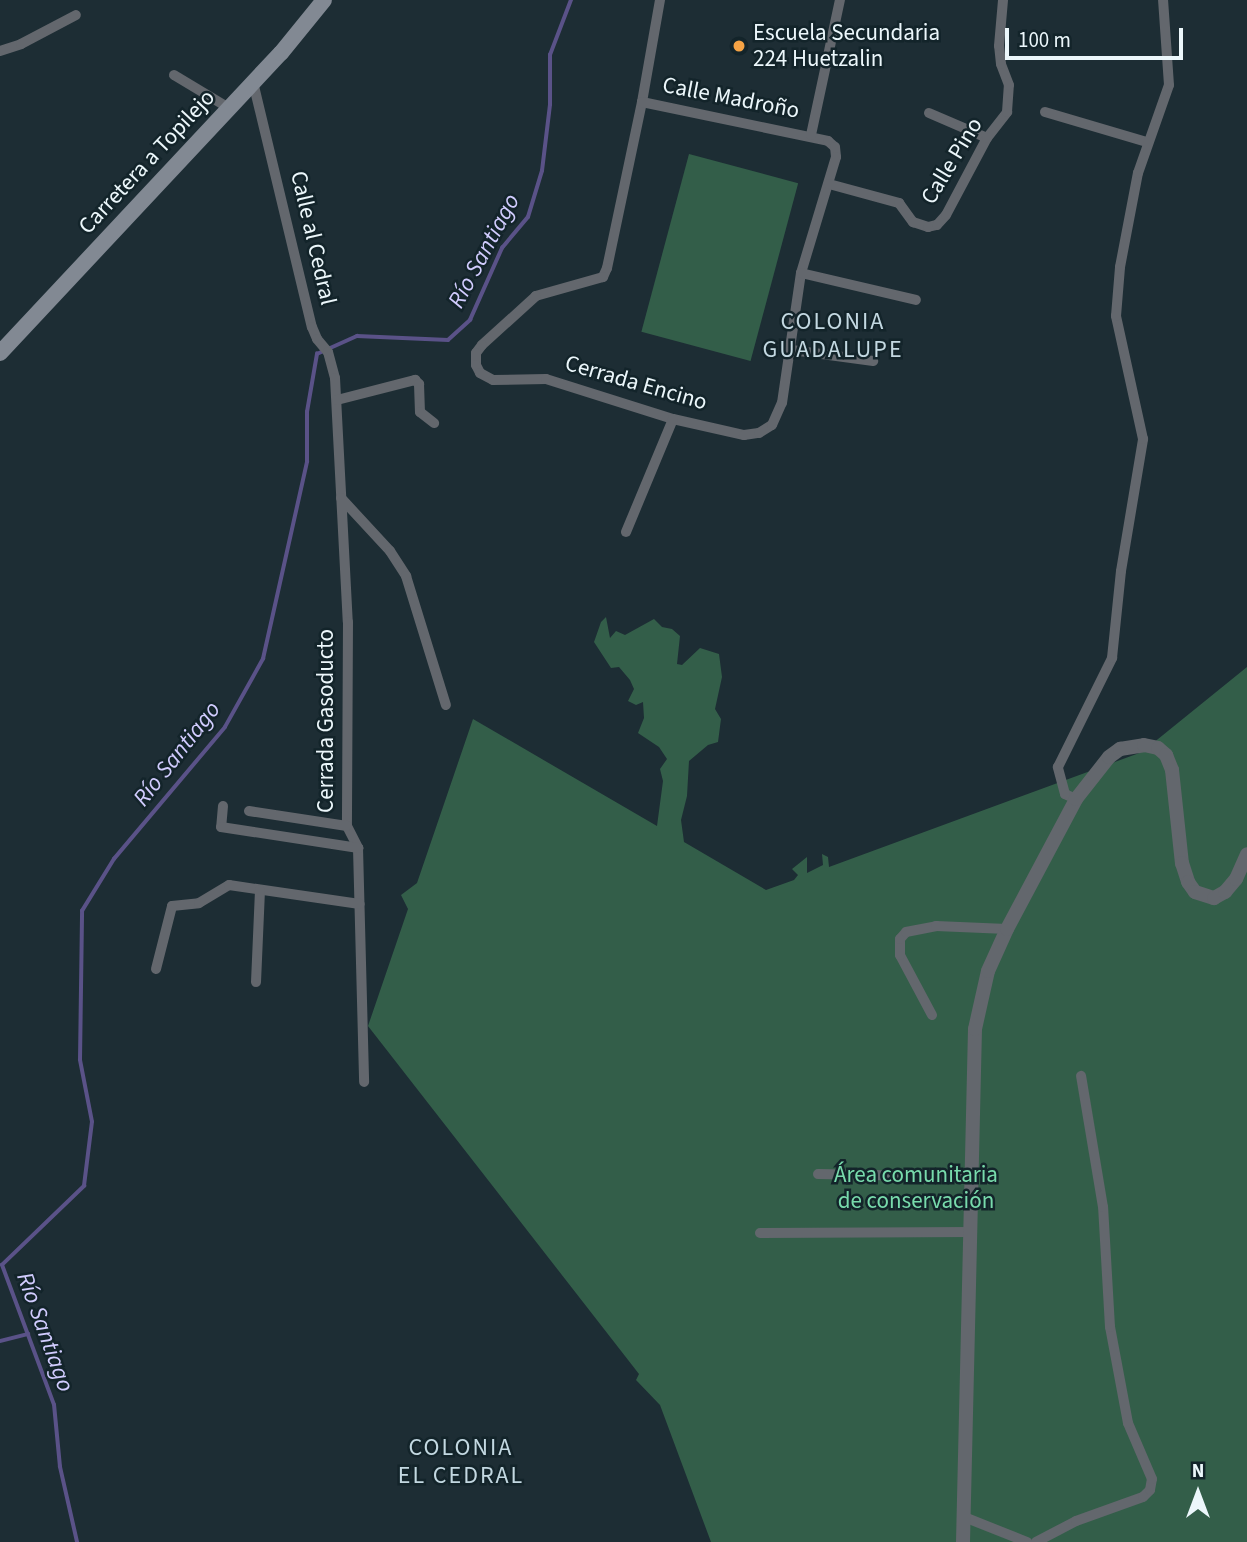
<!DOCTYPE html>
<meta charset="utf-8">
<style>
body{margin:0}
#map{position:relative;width:1247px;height:1542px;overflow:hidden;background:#1d2d34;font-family:"Source Sans 3",sans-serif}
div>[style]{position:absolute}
.green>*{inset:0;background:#335e49;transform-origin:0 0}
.stream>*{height:3.5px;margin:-1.75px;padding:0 1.75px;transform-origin:1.75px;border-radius:1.75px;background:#5a5288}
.minor>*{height:10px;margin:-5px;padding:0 5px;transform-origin:5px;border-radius:5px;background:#63676d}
.tertiary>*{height:14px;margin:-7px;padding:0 7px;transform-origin:7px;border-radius:7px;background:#63676d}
.secondary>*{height:16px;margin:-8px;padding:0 8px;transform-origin:8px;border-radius:8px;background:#828993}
.dots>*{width:19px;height:19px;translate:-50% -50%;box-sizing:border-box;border:4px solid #13242a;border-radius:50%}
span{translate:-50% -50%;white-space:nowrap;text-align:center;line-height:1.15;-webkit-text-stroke:5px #13242a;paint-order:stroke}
.poi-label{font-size:23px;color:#ecf7fb}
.left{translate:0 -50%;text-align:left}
.street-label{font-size:23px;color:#ecf7fb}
.park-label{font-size:23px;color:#78dbac}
.water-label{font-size:24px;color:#d1ccfe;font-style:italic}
.neighbourhood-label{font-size:24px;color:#c3d8e1;letter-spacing:2px}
.north{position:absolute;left:1163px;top:1458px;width:70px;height:70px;-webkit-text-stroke:5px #13242a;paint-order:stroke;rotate:0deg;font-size:19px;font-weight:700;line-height:28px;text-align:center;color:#ecf7fb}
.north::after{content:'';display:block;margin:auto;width:24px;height:32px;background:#ecf7fb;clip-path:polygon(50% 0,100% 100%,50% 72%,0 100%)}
.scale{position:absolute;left:1005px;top:28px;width:178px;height:32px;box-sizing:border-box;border:4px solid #ecf7fb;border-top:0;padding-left:9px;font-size:21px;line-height:24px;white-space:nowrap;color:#ecf7fb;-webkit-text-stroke:5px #13242a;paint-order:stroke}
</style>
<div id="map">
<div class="green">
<div style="left:689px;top:154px;width:113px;height:184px;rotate:15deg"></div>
<div style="clip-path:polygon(606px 617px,610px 638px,616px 631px,625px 635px,654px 619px,662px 627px,672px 629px,680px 636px,677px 664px,682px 665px,700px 648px,719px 654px,722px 677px,715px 709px,721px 719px,718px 742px,708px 745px,689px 761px,687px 796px,681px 820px,684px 842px,766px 890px,794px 880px,798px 875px,792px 869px,807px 857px,807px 873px,823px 865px,822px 854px,828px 857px,829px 867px,1142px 752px,1247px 667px,1247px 1542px,711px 1542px,660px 1405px,636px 1380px,639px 1374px,368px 1026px,408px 909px,401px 895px,417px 883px,473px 719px,657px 826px,663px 781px,660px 769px,667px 759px,659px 747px,638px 733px,644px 718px,643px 702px,636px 705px,628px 701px,634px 689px,630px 680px,619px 667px,611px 668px,594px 642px,601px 622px)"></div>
</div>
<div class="stream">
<div style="left:0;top:1341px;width:29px;rotate:-14deg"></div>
<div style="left:77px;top:1542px;width:77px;rotate:-102.8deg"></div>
<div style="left:60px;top:1467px;width:62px;rotate:-95.5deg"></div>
<div style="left:54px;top:1405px;width:149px;rotate:-110.4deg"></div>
<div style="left:2px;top:1265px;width:114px;rotate:-43.9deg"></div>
<div style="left:84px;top:1186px;width:64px;rotate:-82.9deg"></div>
<div style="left:92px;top:1122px;width:63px;rotate:-101deg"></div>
<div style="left:80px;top:1060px;width:149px;rotate:-89.2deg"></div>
<div style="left:82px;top:911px;width:61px;rotate:-58.4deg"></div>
<div style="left:114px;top:859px;width:172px;rotate:-49.9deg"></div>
<div style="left:225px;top:727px;width:78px;rotate:-60.8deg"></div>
<div style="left:263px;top:659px;width:202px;rotate:-77.4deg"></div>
<div style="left:307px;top:462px;width:50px;rotate:-90deg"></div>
<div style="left:307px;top:412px;width:59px;rotate:-80.2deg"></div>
<div style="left:317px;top:354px;width:44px;rotate:-24.2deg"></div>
<div style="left:357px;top:336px;width:91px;rotate:2.5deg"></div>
<div style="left:448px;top:340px;width:30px;rotate:-42deg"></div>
<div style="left:470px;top:320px;width:79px;rotate:-66deg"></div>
<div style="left:502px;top:248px;width:40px;rotate:-50deg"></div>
<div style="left:528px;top:217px;width:48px;rotate:-73.1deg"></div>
<div style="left:542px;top:171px;width:66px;rotate:-83.1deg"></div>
<div style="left:550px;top:105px;width:50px;rotate:-90deg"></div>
<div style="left:550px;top:55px;width:59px;rotate:-69.1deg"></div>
</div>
<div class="minor">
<div style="left:660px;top:0;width:104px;rotate:100deg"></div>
<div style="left:642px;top:102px;width:170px;rotate:101.9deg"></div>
<div style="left:607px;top:268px;width:10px;rotate:114deg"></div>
<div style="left:603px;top:277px;width:70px;rotate:164.2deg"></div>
<div style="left:536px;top:296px;width:73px;rotate:137.8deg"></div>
<div style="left:482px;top:345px;width:10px;rotate:127deg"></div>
<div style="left:476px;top:353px;width:12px;rotate:90deg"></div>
<div style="left:476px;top:365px;width:9px;rotate:63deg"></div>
<div style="left:480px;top:373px;width:15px;rotate:28deg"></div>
<div style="left:493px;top:380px;width:53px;rotate:-1.1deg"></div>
<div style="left:546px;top:379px;width:133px;rotate:17.5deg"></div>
<div style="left:673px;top:419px;width:73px;rotate:12.7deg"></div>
<div style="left:744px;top:435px;width:15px;rotate:-8deg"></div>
<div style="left:759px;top:433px;width:15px;rotate:-32deg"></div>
<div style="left:772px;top:425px;width:24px;rotate:-66deg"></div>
<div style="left:782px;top:403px;width:131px;rotate:-81.7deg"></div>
<div style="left:0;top:51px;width:22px;rotate:-18deg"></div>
<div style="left:21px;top:44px;width:62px;rotate:-27.8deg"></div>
<div style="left:174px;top:75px;width:64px;rotate:31deg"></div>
<div style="left:253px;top:82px;width:252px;rotate:76.5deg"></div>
<div style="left:312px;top:327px;width:13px;rotate:67deg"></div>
<div style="left:317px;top:339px;width:17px;rotate:50deg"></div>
<div style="left:328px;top:352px;width:27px;rotate:75deg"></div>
<div style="left:335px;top:378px;width:244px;rotate:87deg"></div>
<div style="left:348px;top:622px;width:204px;rotate:90.3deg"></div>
<div style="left:347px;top:826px;width:25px;rotate:63deg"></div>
<div style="left:358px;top:848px;width:234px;rotate:88.5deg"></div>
<div style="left:642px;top:102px;width:190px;rotate:11.8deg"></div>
<div style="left:828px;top:141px;width:9px;rotate:41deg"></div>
<div style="left:835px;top:147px;width:10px;rotate:84deg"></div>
<div style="left:836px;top:157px;width:121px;rotate:106.8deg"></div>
<div style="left:801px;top:273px;width:118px;rotate:13.2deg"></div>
<div style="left:1045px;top:112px;width:106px;rotate:16.4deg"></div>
<div style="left:929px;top:113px;width:63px;rotate:23.3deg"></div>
<div style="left:811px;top:135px;width:138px;rotate:-77.9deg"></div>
<div style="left:829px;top:184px;width:73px;rotate:15.2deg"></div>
<div style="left:899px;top:203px;width:24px;rotate:54deg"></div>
<div style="left:913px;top:222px;width:16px;rotate:18deg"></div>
<div style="left:928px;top:227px;width:9px;rotate:-13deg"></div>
<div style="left:937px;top:225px;width:13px;rotate:-48deg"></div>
<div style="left:946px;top:215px;width:87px;rotate:-62deg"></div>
<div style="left:987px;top:138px;width:33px;rotate:-52deg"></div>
<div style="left:1007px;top:112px;width:27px;rotate:-86deg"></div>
<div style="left:1009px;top:85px;width:22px;rotate:-111deg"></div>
<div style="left:1001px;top:64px;width:18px;rotate:-96deg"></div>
<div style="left:999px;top:46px;width:46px;rotate:-85deg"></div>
<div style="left:792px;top:350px;width:82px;rotate:7.7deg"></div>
<div style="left:337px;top:400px;width:81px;rotate:-14.4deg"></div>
<div style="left:415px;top:380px;width:6px;rotate:45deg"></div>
<div style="left:419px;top:384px;width:28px;rotate:88deg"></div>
<div style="left:420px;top:412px;width:18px;rotate:38deg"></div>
<div style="left:341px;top:498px;width:72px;rotate:47.2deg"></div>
<div style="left:390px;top:551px;width:30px;rotate:57deg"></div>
<div style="left:406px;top:576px;width:135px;rotate:72.8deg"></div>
<div style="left:626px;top:532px;width:122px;rotate:-67.4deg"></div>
<div style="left:1076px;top:799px;width:12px;rotate:-156deg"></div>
<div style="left:1065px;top:794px;width:28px;rotate:-105deg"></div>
<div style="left:1058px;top:767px;width:122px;rotate:-63.6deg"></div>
<div style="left:1112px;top:658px;width:87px;rotate:-84.1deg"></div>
<div style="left:1121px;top:571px;width:134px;rotate:-80.5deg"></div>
<div style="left:1143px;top:439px;width:126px;rotate:-102.4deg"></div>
<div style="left:1116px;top:316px;width:49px;rotate:-85.3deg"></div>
<div style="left:1120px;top:267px;width:96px;rotate:-79.2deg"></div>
<div style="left:1138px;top:173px;width:93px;rotate:-70.6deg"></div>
<div style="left:1169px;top:85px;width:85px;rotate:-94deg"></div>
<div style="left:223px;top:806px;width:21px;rotate:95deg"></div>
<div style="left:221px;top:827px;width:139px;rotate:8.7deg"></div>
<div style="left:249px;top:811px;width:99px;rotate:8.7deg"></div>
<div style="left:156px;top:969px;width:65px;rotate:-75.7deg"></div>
<div style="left:172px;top:906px;width:27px;rotate:-6deg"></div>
<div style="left:199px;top:903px;width:35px;rotate:-31deg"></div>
<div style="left:229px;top:885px;width:132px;rotate:8.3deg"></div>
<div style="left:256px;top:982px;width:92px;rotate:-87.5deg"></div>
<div style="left:932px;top:1015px;width:68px;rotate:-118.1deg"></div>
<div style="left:900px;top:955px;width:16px;rotate:-90deg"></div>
<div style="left:900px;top:939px;width:9px;rotate:-49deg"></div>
<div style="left:906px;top:932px;width:31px;rotate:-11deg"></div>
<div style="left:936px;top:926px;width:71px;rotate:2.4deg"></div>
<div style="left:818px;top:1174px;width:153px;rotate:1.1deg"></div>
<div style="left:760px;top:1233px;width:211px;rotate:-0.3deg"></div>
<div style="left:964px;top:1517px;width:68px;rotate:21.6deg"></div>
<div style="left:1036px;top:1542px;width:45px;rotate:-27.7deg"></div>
<div style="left:1076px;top:1521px;width:71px;rotate:-19.7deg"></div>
<div style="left:1143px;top:1497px;width:10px;rotate:-45deg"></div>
<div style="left:1150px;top:1490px;width:11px;rotate:-80deg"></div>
<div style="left:1152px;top:1479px;width:61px;rotate:-113.2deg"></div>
<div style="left:1128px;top:1423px;width:98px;rotate:-100.6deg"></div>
<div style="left:1110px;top:1327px;width:120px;rotate:-93.3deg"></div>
<div style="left:1103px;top:1207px;width:133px;rotate:-99.5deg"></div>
</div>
<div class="tertiary">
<div style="left:963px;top:1542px;width:513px;rotate:-88.66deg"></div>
<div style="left:975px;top:1029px;width:59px;rotate:-77.4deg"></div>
<div style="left:988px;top:971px;width:46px;rotate:-65.7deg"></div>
<div style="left:1007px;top:929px;width:147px;rotate:-62deg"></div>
<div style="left:1076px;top:799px;width:53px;rotate:-51.8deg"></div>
<div style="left:1109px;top:757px;width:14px;rotate:-36deg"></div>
<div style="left:1120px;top:749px;width:24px;rotate:-9deg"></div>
<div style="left:1144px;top:745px;width:14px;rotate:12deg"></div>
<div style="left:1158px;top:748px;width:11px;rotate:41deg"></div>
<div style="left:1166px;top:755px;width:16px;rotate:68deg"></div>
<div style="left:1172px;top:770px;width:94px;rotate:83.9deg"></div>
<div style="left:1182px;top:863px;width:20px;rotate:72deg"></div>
<div style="left:1188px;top:882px;width:12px;rotate:55deg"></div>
<div style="left:1195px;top:892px;width:20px;rotate:18deg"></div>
<div style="left:1214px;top:898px;width:13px;rotate:-29deg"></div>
<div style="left:1225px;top:892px;width:17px;rotate:-50deg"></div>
<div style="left:1236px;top:879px;width:27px;rotate:-66deg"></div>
</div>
<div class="secondary">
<div style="left:0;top:353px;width:411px;rotate:-46.9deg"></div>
<div style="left:281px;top:53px;width:68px;rotate:-50.9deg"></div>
</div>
<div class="dots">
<div style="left:739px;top:46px;background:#f5a345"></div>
</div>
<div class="poi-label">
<span class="left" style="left:753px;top:46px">Escuela Secundaria<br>224 Huetzalin</span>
</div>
<div class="street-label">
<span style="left:731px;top:98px;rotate:11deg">Calle Madroño</span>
<span style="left:952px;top:161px;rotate:-59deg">Calle Pino</span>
<span style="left:147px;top:162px;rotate:-47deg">Carretera a Topilejo</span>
<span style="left:313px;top:238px;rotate:77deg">Calle al Cedral</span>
<span style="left:636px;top:383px;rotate:16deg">Cerrada Encino</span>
<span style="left:326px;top:721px;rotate:-90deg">Cerrada Gasoducto</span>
</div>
<div class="park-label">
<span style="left:916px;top:1188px">Área comunitaria<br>de conservación</span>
</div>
<div class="water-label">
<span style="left:484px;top:251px;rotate:-62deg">Río Santiago</span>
<span style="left:177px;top:754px;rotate:-52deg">Río Santiago</span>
<span style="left:45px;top:1332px;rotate:70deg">Río Santiago</span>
</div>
<div class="neighbourhood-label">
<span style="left:833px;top:336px">COLONIA<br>GUADALUPE</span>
<span style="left:461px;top:1462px">COLONIA<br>EL CEDRAL</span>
</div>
<div class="north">N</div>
<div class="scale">100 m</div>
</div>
